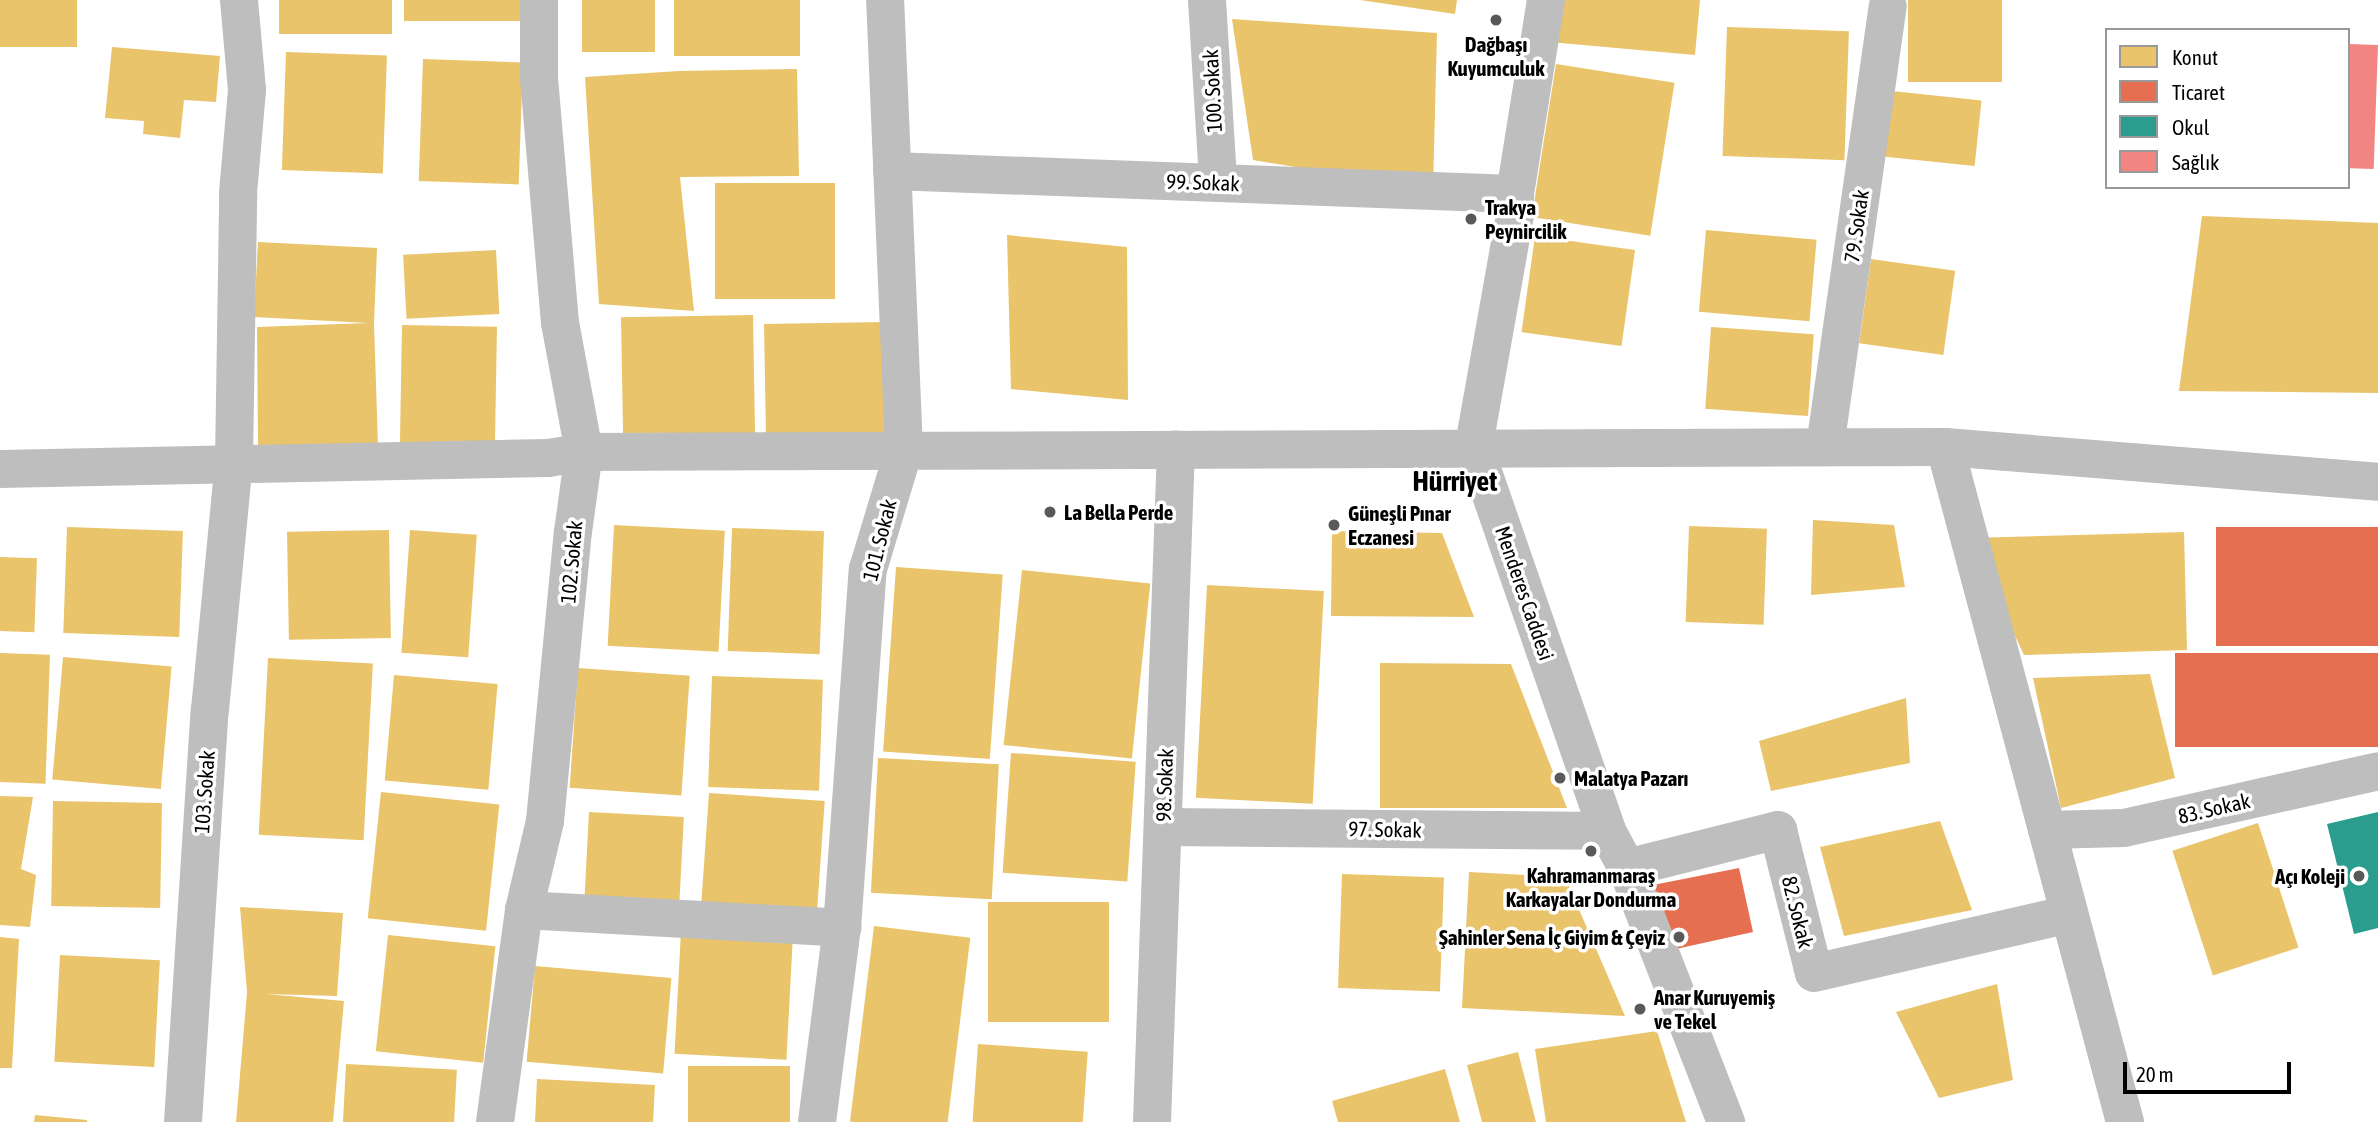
<!DOCTYPE html>
<meta charset="utf-8">
<style>
body{margin:0}
#map{position:relative;width:2378px;height:1122px;overflow:hidden;background:#fff;font-family:"Asap Condensed",sans-serif}
div>[style]{position:absolute}
.homes>*{inset:0;background:#e9c46a;transform-origin:0 0}
.shops>*{inset:0;background:#e76f51;transform-origin:0 0}
.schools>*{inset:0;background:#2a9d8f}
.health>*{inset:0;background:#f28482;transform-origin:0 0}
.minor>*{height:38px;margin:-19px;padding:0 19px;transform-origin:19px;border-radius:19px;background:#bebebe}
.dots>*{width:19px;height:19px;translate:-50% -50%;box-sizing:border-box;border:4px solid #fff;border-radius:50%}
span{translate:-50% -50%;white-space:nowrap;text-align:center;line-height:1.15;-webkit-text-stroke:7px #fff;paint-order:stroke}
.poi-label{font-size:21px;color:#000;font-weight:700}
.left{translate:0 -50%;text-align:left}
.right{translate:-100% -50%;text-align:right}
.street-label{font-size:21px;color:#000}
.district-label{font-size:28px;color:#000;font-weight:700}
.legend{position:absolute;left:2105px;top:28px;width:245px;height:161px;box-sizing:border-box;background:#fff;border:2px solid #999;margin:0;padding:9px 12px;list-style:none;font-size:21px;color:#000}
.legend li{display:flex;align-items:center;gap:14px;height:35px}
.legend b{width:35px;border:2px solid #999}
.scale{position:absolute;left:2123px;top:1062px;width:168px;height:32px;box-sizing:border-box;border:4px solid #000;border-top:0;padding-left:9px;font-size:21px;line-height:24px;white-space:nowrap;color:#000;-webkit-text-stroke:5px #fff;paint-order:stroke}
</style>
<div id="map">
<div class="homes">
<div style="left:0;top:0;width:77px;height:47px"></div>
<div style="left:279px;top:0;width:113px;height:34px"></div>
<div style="left:404px;top:0;width:120px;height:21px"></div>
<div style="left:582px;top:0;width:73px;height:52px"></div>
<div style="left:674px;top:0;width:126px;height:56px"></div>
<div style="clip-path:polygon(1360px 0,1457px 0,1455px 14px)"></div>
<div style="clip-path:polygon(1557px 0,1700px 0,1695px 55px,1549px 42px)"></div>
<div style="left:1908px;top:0;width:94px;height:82px"></div>
<div style="clip-path:polygon(1232px 19px,1437px 33px,1433px 190px,1253px 160px)"></div>
<div style="left:1727px;top:27px;width:122px;height:129px;rotate:2deg"></div>
<div style="clip-path:polygon(112px 47px,220px 56px,216px 102px,184px 100px,180px 138px,143px 134px,144px 121px,105px 118px)"></div>
<div style="left:286px;top:52px;width:101px;height:118px;rotate:2deg"></div>
<div style="left:423px;top:59px;width:100px;height:122px;rotate:2deg"></div>
<div style="left:1556px;top:64px;width:120px;height:155px;rotate:9deg"></div>
<div style="clip-path:polygon(797px 69px,799px 176px,680px 177px,694px 311px,599px 304px,585px 77px,679px 71px)"></div>
<div style="left:1892px;top:91px;width:90px;height:66px;rotate:6deg"></div>
<div style="left:715px;top:183px;width:120px;height:116px"></div>
<div style="clip-path:polygon(2202px 216px,2378px 223px,2378px 393px,2179px 391px)"></div>
<div style="left:1706px;top:230px;width:111px;height:82px;rotate:5deg"></div>
<div style="clip-path:polygon(1007px 235px,1127px 247px,1128px 400px,1011px 389px)"></div>
<div style="left:1535px;top:236px;width:101px;height:97px;rotate:8deg"></div>
<div style="clip-path:polygon(258px 242px,377px 248px,374px 324px,378px 445px,258px 446px,257px 327px,368px 323px,254px 317px)"></div>
<div style="left:496px;top:250px;width:64px;height:93px;rotate:87deg"></div>
<div style="left:1871px;top:259px;width:85px;height:85px;rotate:8deg"></div>
<div style="left:753px;top:315px;width:124px;height:132px;rotate:89deg"></div>
<div style="left:885px;top:322px;width:115px;height:121px;rotate:89deg"></div>
<div style="left:402px;top:325px;width:95px;height:118px;rotate:1deg"></div>
<div style="left:1711px;top:327px;width:103px;height:82px;rotate:4deg"></div>
<div style="clip-path:polygon(1813px 520px,1894px 525px,1905px 587px,1811px 595px)"></div>
<div style="left:614px;top:525px;width:111px;height:121px;rotate:3deg"></div>
<div style="left:1689px;top:526px;width:78px;height:96px;rotate:2deg"></div>
<div style="left:67px;top:527px;width:116px;height:106px;rotate:2deg"></div>
<div style="left:732px;top:528px;width:92px;height:123px;rotate:2deg"></div>
<div style="left:389px;top:530px;width:108px;height:102px;rotate:89deg"></div>
<div style="left:410px;top:530px;width:67px;height:123px;rotate:4deg"></div>
<div style="clip-path:polygon(1332px 531px,1442px 533px,1474px 617px,1331px 616px)"></div>
<div style="clip-path:polygon(2184px 532px,2187px 650px,2024px 655px,1969px 538px)"></div>
<div style="left:0;top:557px;width:37px;height:74px;rotate:2deg"></div>
<div style="left:896px;top:567px;width:107px;height:185px;rotate:4deg"></div>
<div style="left:1022px;top:570px;width:129px;height:176px;rotate:6deg"></div>
<div style="left:1207px;top:585px;width:117px;height:213px;rotate:3deg"></div>
<div style="left:0;top:653px;width:50px;height:129px;rotate:2deg"></div>
<div style="left:63px;top:657px;width:109px;height:123px;rotate:5deg"></div>
<div style="left:268px;top:658px;width:105px;height:177px;rotate:3deg"></div>
<div style="clip-path:polygon(1380px 663px,1511px 664px,1567px 808px,1380px 808px)"></div>
<div style="left:578px;top:668px;width:112px;height:120px;rotate:4deg"></div>
<div style="clip-path:polygon(2150px 674px,2175px 778px,2061px 808px,2033px 678px)"></div>
<div style="left:394px;top:675px;width:104px;height:106px;rotate:5deg"></div>
<div style="left:712px;top:676px;width:111px;height:111px;rotate:2deg"></div>
<div style="clip-path:polygon(1906px 698px,1910px 763px,1771px 791px,1759px 741px)"></div>
<div style="left:1011px;top:753px;width:125px;height:120px;rotate:4deg"></div>
<div style="left:878px;top:758px;width:121px;height:135px;rotate:3deg"></div>
<div style="left:381px;top:792px;width:119px;height:127px;rotate:6deg"></div>
<div style="left:709px;top:793px;width:116px;height:119px;rotate:4deg"></div>
<div style="clip-path:polygon(0 796px,33px 797px,21px 869px,36px 875px,30px 927px,0 925px)"></div>
<div style="left:53px;top:801px;width:109px;height:105px;rotate:1deg"></div>
<div style="left:589px;top:812px;width:95px;height:90px;rotate:3deg"></div>
<div style="clip-path:polygon(1940px 821px,1972px 910px,1844px 936px,1820px 847px)"></div>
<div style="left:2258px;top:823px;width:131px;height:90px;rotate:72deg"></div>
<div style="clip-path:polygon(1469px 872px,1565px 877px,1625px 1016px,1462px 1008px)"></div>
<div style="left:1342px;top:874px;width:102px;height:114px;rotate:2deg"></div>
<div style="left:988px;top:902px;width:121px;height:120px"></div>
<div style="clip-path:polygon(240px 907px,343px 913px,337px 996px,266px 994px,344px 1001px,333px 1122px,236px 1122px,247px 992px)"></div>
<div style="left:874px;top:926px;width:97px;height:197px;rotate:7deg"></div>
<div style="left:681px;top:931px;width:112px;height:123px;rotate:3deg"></div>
<div style="left:388px;top:935px;width:108px;height:117px;rotate:6deg"></div>
<div style="clip-path:polygon(0 937px,19px 939px,12px 1068px,0 1068px)"></div>
<div style="left:60px;top:955px;width:100px;height:107px;rotate:3deg"></div>
<div style="left:535px;top:966px;width:137px;height:96px;rotate:5deg"></div>
<div style="clip-path:polygon(1997px 984px,2013px 1080px,1939px 1098px,1896px 1012px)"></div>
<div style="clip-path:polygon(1657px 1031px,1686px 1122px,1546px 1122px,1535px 1049px)"></div>
<div style="left:978px;top:1044px;width:110px;height:78px;rotate:4deg"></div>
<div style="clip-path:polygon(1518px 1052px,1536px 1122px,1482px 1122px,1467px 1065px)"></div>
<div style="left:346px;top:1064px;width:111px;height:58px;rotate:3deg"></div>
<div style="left:688px;top:1066px;width:102px;height:56px"></div>
<div style="clip-path:polygon(1445px 1069px,1460px 1122px,1338px 1122px,1332px 1101px)"></div>
<div style="clip-path:polygon(537px 1079px,655px 1085px,653px 1122px,535px 1122px)"></div>
<div style="clip-path:polygon(35px 1115px,87px 1120px,87px 1122px,34px 1122px)"></div>
</div>
<div class="shops">
<div style="left:2378px;top:527px;width:119px;height:162px;rotate:90deg"></div>
<div style="left:2378px;top:653px;width:94px;height:203px;rotate:90deg"></div>
<div style="clip-path:polygon(1739px 868px,1753px 932px,1676px 949px,1648px 886px)"></div>
</div>
<div class="schools">
<div style="clip-path:polygon(2378px 812px,2378px 928px,2354px 934px,2327px 824px)"></div>
</div>
<div class="health">
<div style="left:2348px;top:44px;width:30px;height:124px;rotate:2deg"></div>
</div>
<div class="minor">
<div style="left:1207px;top:0;width:182px;rotate:86.5deg"></div>
<div style="left:1546px;top:0;width:196px;rotate:99.1deg"></div>
<div style="left:1515px;top:194px;width:21px;rotate:90deg"></div>
<div style="left:1515px;top:215px;width:235px;rotate:100.1deg"></div>
<div style="left:1474px;top:446px;width:407px;rotate:70.9deg"></div>
<div style="left:1607px;top:831px;width:42px;rotate:61.6deg"></div>
<div style="left:1627px;top:868px;width:273px;rotate:68.7deg"></div>
<div style="left:892px;top:171px;width:623px;rotate:2.11deg"></div>
<div style="left:1825px;top:447px;width:445px;rotate:-81.9deg"></div>
<div style="left:1945px;top:447px;width:699px;rotate:75.07deg"></div>
<div style="left:0;top:469px;width:548px;rotate:-1.15deg"></div>
<div style="left:548px;top:458px;width:36px;rotate:-9deg"></div>
<div style="left:584px;top:452px;width:1361px;rotate:-0.21deg"></div>
<div style="left:1945px;top:447px;width:434px;rotate:4.6deg"></div>
<div style="left:1163px;top:827px;width:444px;rotate:0.5deg"></div>
<div style="left:2047px;top:830px;width:77px;rotate:-1.5deg"></div>
<div style="left:2124px;top:828px;width:260px;rotate:-12.6deg"></div>
<div style="left:1627px;top:868px;width:156px;rotate:-14.1deg"></div>
<div style="left:1778px;top:830px;width:147px;rotate:75.9deg"></div>
<div style="left:1814px;top:973px;width:262px;rotate:-13deg"></div>
<div style="left:524px;top:910px;width:319px;rotate:3.2deg"></div>
<div style="left:183px;top:1122px;width:413px;rotate:-86.3deg"></div>
<div style="left:210px;top:710px;width:249px;rotate:-84.5deg"></div>
<div style="left:234px;top:462px;width:269px;rotate:-89.1deg"></div>
<div style="left:238px;top:193px;width:103px;rotate:-85deg"></div>
<div style="left:247px;top:90px;width:90px;rotate:-95.1deg"></div>
<div style="left:495px;top:1122px;width:214px;rotate:-82.2deg"></div>
<div style="left:524px;top:910px;width:91px;rotate:-76.7deg"></div>
<div style="left:545px;top:821px;width:290px;rotate:-84.5deg"></div>
<div style="left:573px;top:532px;width:81px;rotate:-82.2deg"></div>
<div style="left:584px;top:452px;width:131px;rotate:-100.5deg"></div>
<div style="left:560px;top:323px;width:247px;rotate:-94.9deg"></div>
<div style="left:539px;top:77px;width:77px;rotate:-90deg"></div>
<div style="left:817px;top:1122px;width:196px;rotate:-82.7deg"></div>
<div style="left:842px;top:928px;width:360px;rotate:-85.9deg"></div>
<div style="left:868px;top:569px;width:124px;rotate:-73.2deg"></div>
<div style="left:904px;top:450px;width:450px;rotate:-92.4deg"></div>
<div style="left:1152px;top:1122px;width:673px;rotate:-87.96deg"></div>
</div>
<div class="dots">
<div style="left:1496px;top:20px;background:#595959"></div>
<div style="left:1471px;top:219px;background:#595959"></div>
<div style="left:1050px;top:512px;background:#595959"></div>
<div style="left:1334px;top:525px;background:#595959"></div>
<div style="left:1560px;top:778px;background:#595959"></div>
<div style="left:1591px;top:851px;background:#595959"></div>
<div style="left:2359px;top:876px;background:#595959"></div>
<div style="left:1679px;top:937px;background:#595959"></div>
<div style="left:1640px;top:1009px;background:#595959"></div>
</div>
<div class="poi-label">
<span style="left:1496px;top:56px">Dağbaşı<br>Kuyumculuk</span>
<span class="left" style="left:1485px;top:219px">Trakya<br>Peynircilik</span>
<span class="left" style="left:1064px;top:512px">La Bella Perde</span>
<span class="left" style="left:1348px;top:525px">Güneşli Pınar<br>Eczanesi</span>
<span class="left" style="left:1574px;top:778px">Malatya Pazarı</span>
<span style="left:1591px;top:887px">Kahramanmaraş<br>Karkayalar Dondurma</span>
<span class="right" style="left:2345px;top:876px">Açı Koleji</span>
<span class="right" style="left:1665px;top:937px">Şahinler Sena İç Giyim &amp; Çeyiz</span>
<span class="left" style="left:1654px;top:1009px">Anar Kuruyemiş<br>ve Tekel</span>
</div>
<div class="street-label">
<span style="left:1212px;top:91px;rotate:-93deg">100. Sokak</span>
<span style="left:1203px;top:182px;rotate:2deg">99. Sokak</span>
<span style="left:1856px;top:226px;rotate:-82deg">79. Sokak</span>
<span style="left:879px;top:540px;rotate:-76deg">101. Sokak</span>
<span style="left:571px;top:562px;rotate:-85deg">102. Sokak</span>
<span style="left:1525px;top:593px;rotate:71deg">Menderes Caddesi</span>
<span style="left:1164px;top:785px;rotate:-88deg">98. Sokak</span>
<span style="left:204px;top:792px;rotate:-86deg">103. Sokak</span>
<span style="left:2214px;top:808px;rotate:-13deg">83. Sokak</span>
<span style="left:1385px;top:829px;rotate:1deg">97. Sokak</span>
<span style="left:1798px;top:912px;rotate:76deg">82. Sokak</span>
</div>
<div class="district-label">
<span style="left:1455px;top:481px">Hürriyet</span>
</div>
<ul class="legend">
<li><b style="height:19px;background:#e9c46a"></b>Konut</li>
<li><b style="height:19px;background:#e76f51"></b>Ticaret</li>
<li><b style="height:19px;background:#2a9d8f"></b>Okul</li>
<li><b style="height:19px;background:#f28482"></b>Sağlık</li>
</ul>
<div class="scale">20 m</div>
</div>
